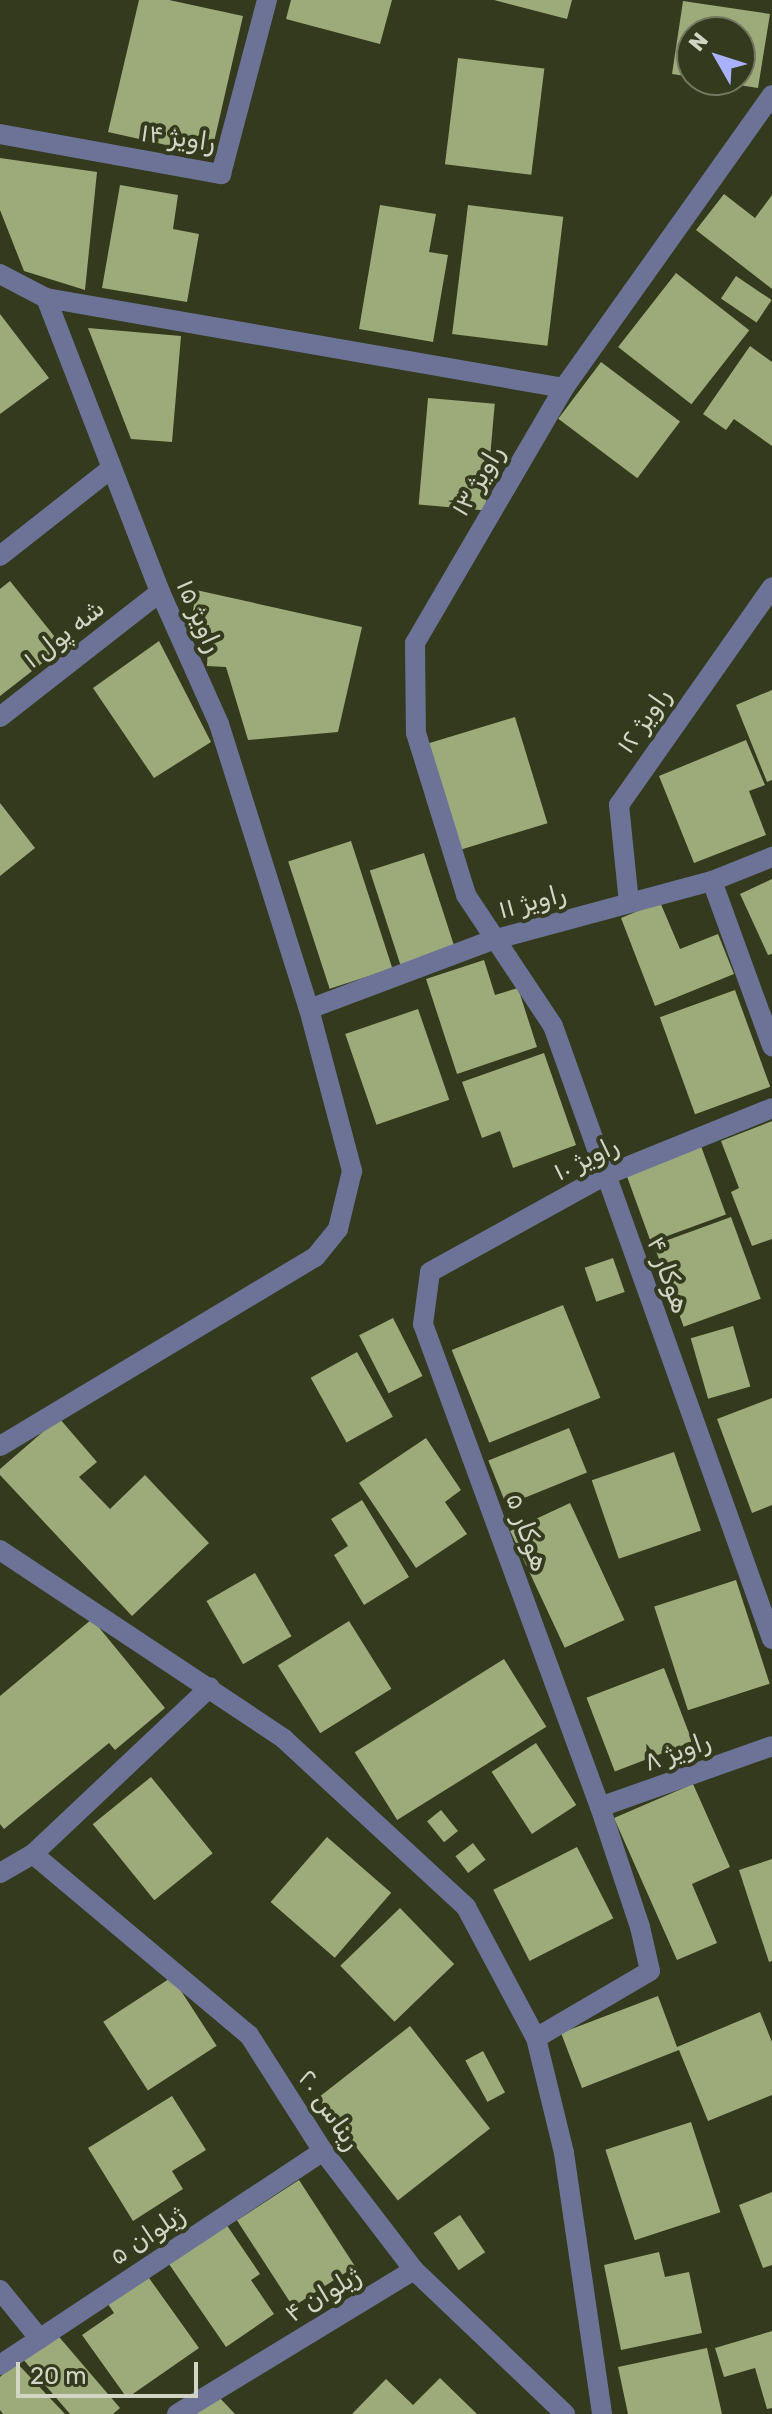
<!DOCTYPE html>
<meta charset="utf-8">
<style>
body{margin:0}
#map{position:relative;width:772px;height:2414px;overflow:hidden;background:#333a1d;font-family:Rubik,"Noto Naskh Arabic",sans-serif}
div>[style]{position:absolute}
.building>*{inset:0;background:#9daa7a;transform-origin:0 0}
.minor>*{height:20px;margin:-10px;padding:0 10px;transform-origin:10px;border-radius:10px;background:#6d7397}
span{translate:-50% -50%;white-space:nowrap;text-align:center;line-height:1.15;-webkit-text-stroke:8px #333a1d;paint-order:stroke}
.street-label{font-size:26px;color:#d0d5c4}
.north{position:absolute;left:676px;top:16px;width:80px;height:80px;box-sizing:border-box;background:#333a1d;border:2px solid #727860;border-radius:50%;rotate:309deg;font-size:22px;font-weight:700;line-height:32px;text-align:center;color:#d0d5c4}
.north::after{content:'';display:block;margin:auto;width:28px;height:36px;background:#a7b1fc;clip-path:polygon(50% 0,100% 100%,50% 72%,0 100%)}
.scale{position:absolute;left:16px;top:2362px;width:182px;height:36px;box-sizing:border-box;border:4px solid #d0d5c4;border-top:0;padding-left:10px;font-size:24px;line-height:28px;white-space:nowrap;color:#d0d5c4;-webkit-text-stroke:6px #333a1d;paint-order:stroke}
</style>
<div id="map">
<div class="building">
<div style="clip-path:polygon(139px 0,169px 0,243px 16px,211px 155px,108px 132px)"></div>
<div style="clip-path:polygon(291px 0,392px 0,380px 44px,286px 19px)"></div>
<div style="clip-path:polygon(494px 0,572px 0,567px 19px)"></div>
<div style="clip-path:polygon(683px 1px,770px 14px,758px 88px,719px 82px,740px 80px,740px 32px,692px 32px,692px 77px,672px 74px)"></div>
<div style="left:458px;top:58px;width:87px;height:107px;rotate:7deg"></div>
<div style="clip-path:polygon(0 158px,97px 172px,85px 290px,24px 271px,0 210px)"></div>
<div style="clip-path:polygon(120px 185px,178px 195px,173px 229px,199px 234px,187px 302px,102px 288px)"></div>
<div style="clip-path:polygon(724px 194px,755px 218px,772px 195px,772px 289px,696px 230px)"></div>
<div style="clip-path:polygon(380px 205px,436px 214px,429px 252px,448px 255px,433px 342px,359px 329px)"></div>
<div style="left:468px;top:205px;width:96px;height:130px;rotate:7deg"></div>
<div style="left:676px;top:273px;width:93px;height:94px;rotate:38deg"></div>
<div style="left:736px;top:276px;width:43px;height:27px;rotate:34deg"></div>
<div style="clip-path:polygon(0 314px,49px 378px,0 414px)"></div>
<div style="clip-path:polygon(88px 328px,181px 336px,172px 442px,131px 439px)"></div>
<div style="clip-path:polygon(750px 346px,772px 362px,772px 446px,734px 419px,726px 430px,703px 414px)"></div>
<div style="left:601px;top:362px;width:99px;height:71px;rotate:37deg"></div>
<div style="left:428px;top:398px;width:67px;height:107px;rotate:5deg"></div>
<div style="clip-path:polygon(10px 581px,63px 647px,0 696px,0 589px)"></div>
<div style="clip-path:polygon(196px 590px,362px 627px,338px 732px,248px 740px,226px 667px,207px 666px,209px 625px,191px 625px)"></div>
<div style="clip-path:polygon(159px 641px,211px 742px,154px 778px,93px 688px)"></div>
<div style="clip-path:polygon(772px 690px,772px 780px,767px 782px,736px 705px)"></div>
<div style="left:515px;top:717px;width:111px;height:91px;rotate:73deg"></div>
<div style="clip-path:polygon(746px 740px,765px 785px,749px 791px,766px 835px,694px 863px,659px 776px)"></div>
<div style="clip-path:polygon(0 803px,35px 848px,0 876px)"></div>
<div style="left:351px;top:841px;width:134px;height:66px;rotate:72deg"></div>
<div style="left:424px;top:853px;width:104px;height:57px;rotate:72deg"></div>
<div style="clip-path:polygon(772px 879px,772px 954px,768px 955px,740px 894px)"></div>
<div style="clip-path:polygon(660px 902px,680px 949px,718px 934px,734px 974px,655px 1006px,621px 918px)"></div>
<div style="clip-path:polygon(484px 960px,495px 995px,518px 988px,537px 1047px,457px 1074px,426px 979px)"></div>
<div style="left:735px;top:990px;width:103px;height:80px;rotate:70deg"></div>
<div style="left:418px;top:1009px;width:96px;height:77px;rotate:71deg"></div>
<div style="clip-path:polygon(544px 1053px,576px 1145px,513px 1168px,500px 1131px,482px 1138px,462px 1082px)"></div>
<div style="clip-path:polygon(772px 1121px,772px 1239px,752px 1246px,731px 1192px,739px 1188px,721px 1141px)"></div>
<div style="left:701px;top:1146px;width:73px;height:80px;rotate:70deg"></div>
<div style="left:731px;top:1217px;width:87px;height:82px;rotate:70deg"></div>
<div style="left:613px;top:1258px;width:36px;height:30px;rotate:71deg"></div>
<div style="left:563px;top:1305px;width:100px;height:120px;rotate:68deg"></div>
<div style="left:393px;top:1318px;width:65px;height:38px;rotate:63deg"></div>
<div style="left:733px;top:1326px;width:63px;height:44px;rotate:74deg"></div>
<div style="left:357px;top:1352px;width:74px;height:53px;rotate:61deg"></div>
<div style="clip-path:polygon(772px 1398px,772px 1505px,752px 1513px,717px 1419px)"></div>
<div style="clip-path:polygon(59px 1418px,97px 1462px,79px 1477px,110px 1509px,145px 1475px,209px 1543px,132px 1616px,0 1475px,0 1469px)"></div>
<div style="left:569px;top:1428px;width:48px;height:87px;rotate:68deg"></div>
<div style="clip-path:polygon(426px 1438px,461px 1490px,445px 1502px,467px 1534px,416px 1568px,359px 1483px)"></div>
<div style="left:674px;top:1452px;width:83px;height:87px;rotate:71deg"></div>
<div style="clip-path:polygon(362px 1500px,409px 1577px,364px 1605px,334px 1555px,348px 1546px,331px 1519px)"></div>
<div style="left:570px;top:1503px;width:129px;height:66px;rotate:65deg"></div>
<div style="left:255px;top:1573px;width:73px;height:56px;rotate:60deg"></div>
<div style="left:736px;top:1580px;width:109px;height:86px;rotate:72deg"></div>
<div style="clip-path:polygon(92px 1619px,165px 1708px,115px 1750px,109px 1743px,4px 1829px,0 1824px,0 1696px)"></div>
<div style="left:349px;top:1621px;width:80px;height:84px;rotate:58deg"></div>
<div style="left:504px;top:1659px;width:80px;height:176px;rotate:58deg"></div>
<div style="left:664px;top:1668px;width:79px;height:83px;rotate:69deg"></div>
<div style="left:536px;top:1743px;width:74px;height:53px;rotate:57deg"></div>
<div style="left:151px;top:1777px;width:98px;height:75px;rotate:51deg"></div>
<div style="clip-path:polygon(693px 1784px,730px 1867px,692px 1884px,717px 1943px,677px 1960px,614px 1818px)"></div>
<div style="left:441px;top:1810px;width:27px;height:18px;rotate:51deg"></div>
<div style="left:327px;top:1837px;width:85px;height:86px;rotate:41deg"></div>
<div style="left:473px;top:1843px;width:21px;height:22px;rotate:53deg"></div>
<div style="left:577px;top:1847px;width:80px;height:94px;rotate:63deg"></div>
<div style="clip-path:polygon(772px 1859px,772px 1961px,769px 1962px,739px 1870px)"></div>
<div style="left:400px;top:1908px;width:78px;height:83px;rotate:46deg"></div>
<div style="left:172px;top:1977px;width:82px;height:82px;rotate:57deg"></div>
<div style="clip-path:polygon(658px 1996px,677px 2047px,760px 2012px,772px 2042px,772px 2095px,708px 2121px,679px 2050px,582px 2088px,561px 2033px)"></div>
<div style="left:410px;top:2026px;width:130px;height:117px;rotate:52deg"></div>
<div style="left:483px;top:2051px;width:47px;height:20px;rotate:62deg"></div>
<div style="clip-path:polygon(172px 2096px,206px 2150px,172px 2171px,183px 2189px,133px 2221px,88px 2148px)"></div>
<div style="left:691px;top:2122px;width:95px;height:90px;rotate:72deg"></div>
<div style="left:299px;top:2180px;width:103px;height:74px;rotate:57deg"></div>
<div style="clip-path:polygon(772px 2192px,772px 2265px,763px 2268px,739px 2205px)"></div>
<div style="left:460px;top:2215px;width:45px;height:32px;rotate:56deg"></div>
<div style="clip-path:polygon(226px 2224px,260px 2274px,251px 2280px,274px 2314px,226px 2347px,169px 2264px)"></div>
<div style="clip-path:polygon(659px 2252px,665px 2277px,689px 2272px,702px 2333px,621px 2350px,604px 2265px)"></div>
<div style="clip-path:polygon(149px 2278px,199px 2348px,127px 2398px,82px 2335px,114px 2313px,108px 2304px)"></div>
<div style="clip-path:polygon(54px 2331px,120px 2408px,113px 2414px,70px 2414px,22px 2358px)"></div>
<div style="clip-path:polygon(772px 2331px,772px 2408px,767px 2409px,755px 2368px,724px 2377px,715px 2348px)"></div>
<div style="clip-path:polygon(707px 2348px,722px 2414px,628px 2414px,618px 2367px)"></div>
<div style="clip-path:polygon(16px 2362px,65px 2414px,3px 2414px,0 2410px,0 2377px)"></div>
<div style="clip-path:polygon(440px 2378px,477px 2414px,352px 2414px,386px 2379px,413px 2405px)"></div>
<div style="clip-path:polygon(217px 2395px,235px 2414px,196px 2414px)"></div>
</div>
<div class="minor">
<div style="left:772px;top:95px;width:359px;rotate:125.4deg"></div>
<div style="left:564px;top:388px;width:295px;rotate:120.3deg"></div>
<div style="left:415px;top:643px;width:90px;rotate:89.4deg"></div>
<div style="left:416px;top:733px;width:170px;rotate:72.8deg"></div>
<div style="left:466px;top:895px;width:157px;rotate:56.4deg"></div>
<div style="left:553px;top:1026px;width:651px;rotate:70.34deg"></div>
<div style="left:0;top:134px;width:225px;rotate:10.3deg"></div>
<div style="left:221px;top:174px;width:180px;rotate:-75.2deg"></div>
<div style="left:0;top:274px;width:52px;rotate:27.6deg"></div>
<div style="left:46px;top:298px;width:315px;rotate:68.8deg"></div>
<div style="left:160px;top:592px;width:145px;rotate:65.9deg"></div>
<div style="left:219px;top:724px;width:299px;rotate:72.5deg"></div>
<div style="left:309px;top:1009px;width:168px;rotate:75.1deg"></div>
<div style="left:352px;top:1171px;width:60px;rotate:103.6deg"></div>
<div style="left:338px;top:1229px;width:36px;rotate:129deg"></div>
<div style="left:315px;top:1257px;width:367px;rotate:149deg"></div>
<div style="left:46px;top:298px;width:526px;rotate:9.86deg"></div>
<div style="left:0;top:556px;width:142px;rotate:-38.2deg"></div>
<div style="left:0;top:717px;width:203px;rotate:-38deg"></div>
<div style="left:712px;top:881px;width:176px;rotate:70deg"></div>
<div style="left:629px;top:903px;width:99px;rotate:-95.8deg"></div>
<div style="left:619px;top:805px;width:266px;rotate:-54.9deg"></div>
<div style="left:309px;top:1009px;width:197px;rotate:-20.6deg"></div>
<div style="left:493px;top:940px;width:227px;rotate:-15.1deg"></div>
<div style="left:712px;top:881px;width:65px;rotate:-21.8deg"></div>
<div style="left:0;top:1550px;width:341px;rotate:33.6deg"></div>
<div style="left:284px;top:1739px;width:248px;rotate:42.7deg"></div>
<div style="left:466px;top:1907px;width:149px;rotate:61.9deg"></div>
<div style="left:536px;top:2038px;width:118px;rotate:76.3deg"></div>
<div style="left:564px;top:2153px;width:264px;rotate:81.7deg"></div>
<div style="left:600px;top:1807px;width:182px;rotate:-19.5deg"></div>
<div style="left:33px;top:1854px;width:282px;rotate:40deg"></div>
<div style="left:249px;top:2035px;width:138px;rotate:57.5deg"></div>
<div style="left:323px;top:2151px;width:150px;rotate:52.6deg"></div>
<div style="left:414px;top:2270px;width:209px;rotate:43.6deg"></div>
<div style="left:0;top:1873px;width:38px;rotate:-30deg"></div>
<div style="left:33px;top:1854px;width:243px;rotate:-43.3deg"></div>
<div style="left:536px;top:2038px;width:132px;rotate:-30.4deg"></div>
<div style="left:650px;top:1971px;width:45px;rotate:-102.8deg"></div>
<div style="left:640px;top:1927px;width:126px;rotate:-108.4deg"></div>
<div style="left:600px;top:1807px;width:514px;rotate:-110.13deg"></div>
<div style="left:423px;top:1324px;width:52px;rotate:-82.3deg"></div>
<div style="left:430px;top:1272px;width:199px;rotate:-28.9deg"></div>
<div style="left:604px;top:1176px;width:181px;rotate:-22deg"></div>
<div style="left:0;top:2290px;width:63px;rotate:50.8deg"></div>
<div style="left:0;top:2365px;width:387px;rotate:-33.5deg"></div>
<div style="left:177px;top:2414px;width:277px;rotate:-31.3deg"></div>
</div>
<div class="street-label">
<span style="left:178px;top:138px;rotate:8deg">راویژ ۱۴</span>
<span style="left:478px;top:481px;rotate:-59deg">راویژ ۱۳</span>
<span style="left:199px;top:616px;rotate:66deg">راویژ ۱۵</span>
<span style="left:64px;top:634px;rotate:-38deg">شه پول ۱</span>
<span style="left:644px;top:721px;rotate:-55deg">راویژ ۱۲</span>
<span style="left:532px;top:902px;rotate:-15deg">راویژ ۱۱</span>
<span style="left:586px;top:1159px;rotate:-26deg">راویژ ۱۰</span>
<span style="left:668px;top:1275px;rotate:70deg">هوکار ۴</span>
<span style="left:527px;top:1532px;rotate:70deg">هوکار ۵</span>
<span style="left:677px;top:1752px;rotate:-20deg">راویژ ۸</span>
<span style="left:329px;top:2110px;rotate:56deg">ریناس ۲۰</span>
<span style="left:147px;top:2236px;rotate:-34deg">ژیلوان ۵</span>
<span style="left:323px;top:2295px;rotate:-31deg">ژیلوان ۴</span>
</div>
<div class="north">N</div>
<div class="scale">20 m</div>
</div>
